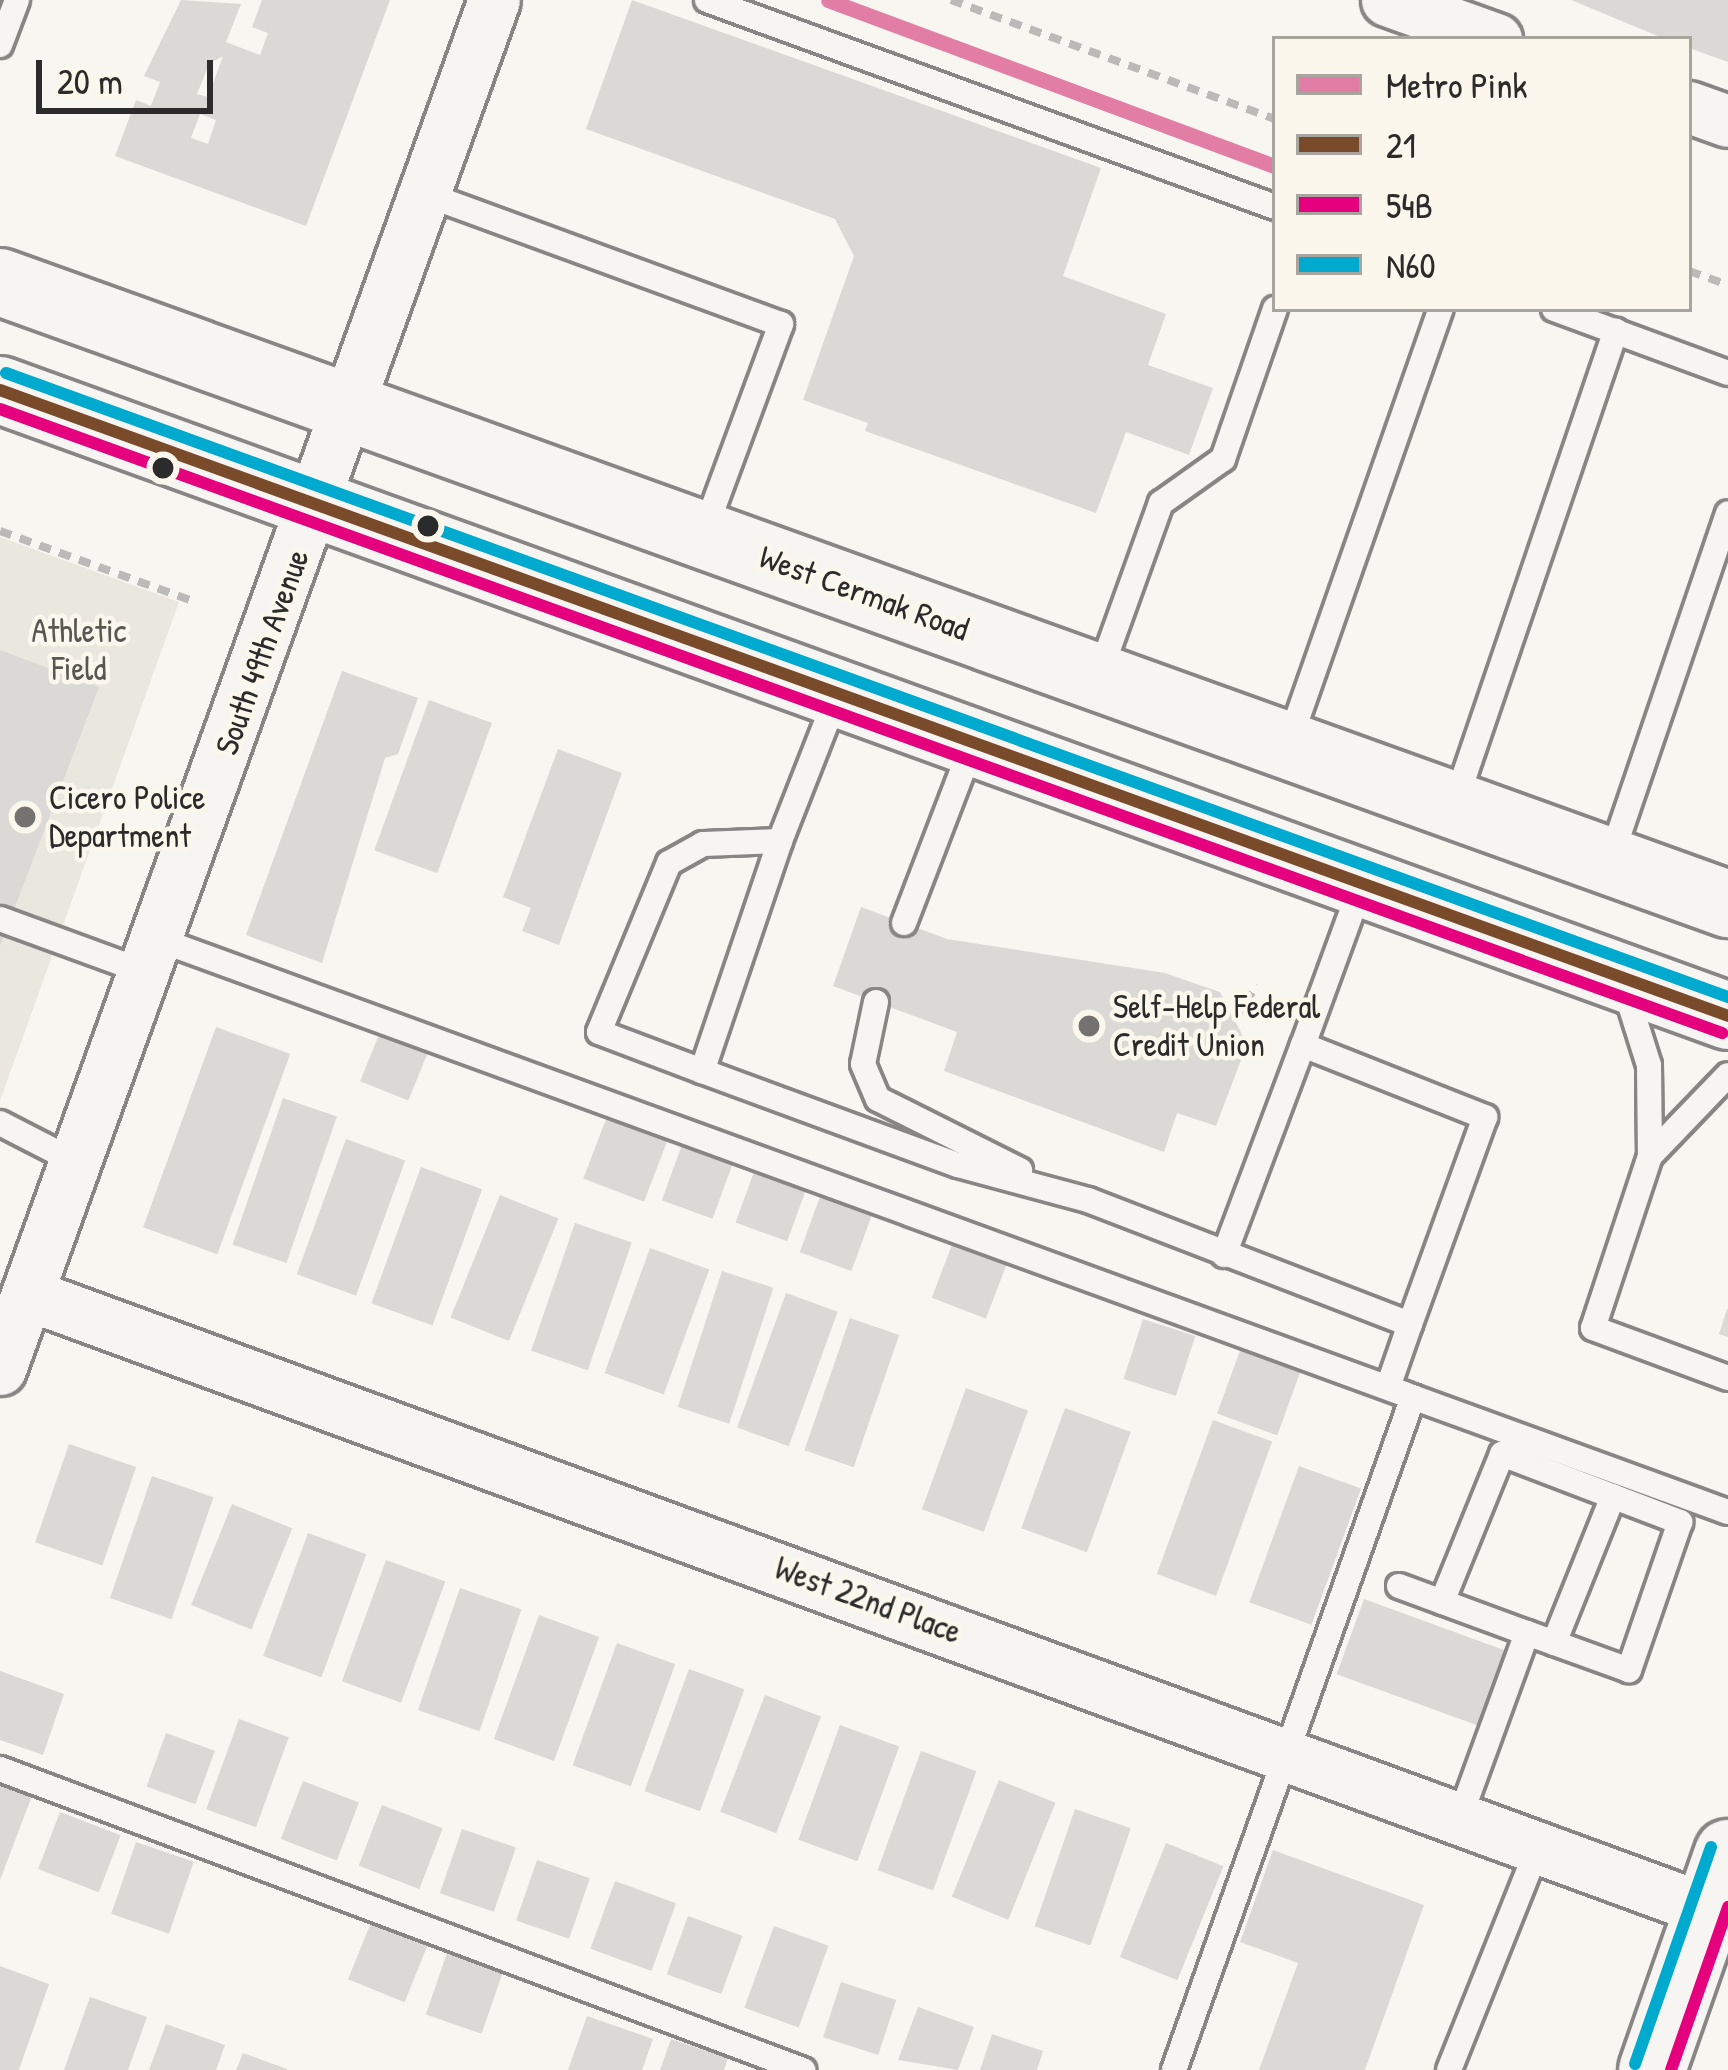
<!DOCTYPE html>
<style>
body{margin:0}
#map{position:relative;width:1728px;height:2070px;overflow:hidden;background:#f8f6f0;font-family:"Patrick Hand",sans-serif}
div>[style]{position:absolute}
.green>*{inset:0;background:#e9e7de}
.building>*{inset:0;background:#dbd9d6;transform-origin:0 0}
.path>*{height:8px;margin-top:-4px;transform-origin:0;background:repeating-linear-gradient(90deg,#bcbab8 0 12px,transparent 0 21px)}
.roads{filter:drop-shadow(3px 0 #878684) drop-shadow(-3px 0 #878684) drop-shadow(0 3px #878684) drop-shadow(0 -3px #878684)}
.service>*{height:24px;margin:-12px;padding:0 12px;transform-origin:12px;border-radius:12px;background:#f6f5f1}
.minor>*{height:51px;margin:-25.5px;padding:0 25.5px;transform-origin:25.5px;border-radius:25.5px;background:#f6f5f1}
.secondary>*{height:66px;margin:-33px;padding:0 33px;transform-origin:33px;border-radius:33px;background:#f6f5f1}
.primary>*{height:66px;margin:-33px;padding:0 33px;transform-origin:33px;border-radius:33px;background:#f6f5f1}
.bus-1>*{height:12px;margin:-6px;padding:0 6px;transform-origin:6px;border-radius:6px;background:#7a4b2a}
.bus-2>*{height:12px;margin:-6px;padding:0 6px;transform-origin:6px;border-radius:6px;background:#e5007d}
.bus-3>*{height:12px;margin:-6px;padding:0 6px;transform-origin:6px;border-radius:6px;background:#00a9ce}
.metro-1>*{height:15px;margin:-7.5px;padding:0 7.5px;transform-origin:7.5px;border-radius:7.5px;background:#e27ea6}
.dots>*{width:33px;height:33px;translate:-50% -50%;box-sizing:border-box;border:6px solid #fbf7ec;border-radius:50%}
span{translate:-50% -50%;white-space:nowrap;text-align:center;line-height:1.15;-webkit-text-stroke:9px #fbf7ec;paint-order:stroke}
.street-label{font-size:33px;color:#2b2b2b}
.park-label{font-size:33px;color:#585754}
.poi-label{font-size:33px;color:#2b2b2b}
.left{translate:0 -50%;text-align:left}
.legend{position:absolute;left:1272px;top:36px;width:420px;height:276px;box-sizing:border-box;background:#fbf7ec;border:3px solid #a8a59f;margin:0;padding:15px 21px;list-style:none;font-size:36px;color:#2b2b2b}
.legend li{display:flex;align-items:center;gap:24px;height:60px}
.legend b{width:60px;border:3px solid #a8a59f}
.scale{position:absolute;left:36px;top:60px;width:177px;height:54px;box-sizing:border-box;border:6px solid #2b2b2b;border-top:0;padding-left:15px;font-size:36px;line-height:42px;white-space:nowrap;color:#2b2b2b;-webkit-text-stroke:9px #fbf7ec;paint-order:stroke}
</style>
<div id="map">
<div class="green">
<div style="clip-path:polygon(0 537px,179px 602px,0 1101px)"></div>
</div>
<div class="building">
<div style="clip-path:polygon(evenodd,181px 0,241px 4px,226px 42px,260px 55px,268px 33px,252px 27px,262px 0,390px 0,306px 226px,115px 156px,136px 100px,151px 106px,160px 82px,144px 76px,181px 0,223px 56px,208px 97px,197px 94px,209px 64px,223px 56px,181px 0,200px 114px,216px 120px,208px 144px,191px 138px,200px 114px)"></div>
<div style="clip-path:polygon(632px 0,1101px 168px,1063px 276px,1166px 314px,1148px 365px,1213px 388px,1189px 455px,1126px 432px,1096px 513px,865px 431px,868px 423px,803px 400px,854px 256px,835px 219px,586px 129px)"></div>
<div style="clip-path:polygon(1571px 0,1728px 0,1728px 62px,1689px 48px,1689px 39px,1665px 39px)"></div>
<div style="clip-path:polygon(0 650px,99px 687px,0 946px)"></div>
<div style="clip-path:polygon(342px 671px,418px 698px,398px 754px,385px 758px,322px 963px,246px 935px)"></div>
<div style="left:429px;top:700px;width:67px;height:160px;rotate:20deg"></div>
<div style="clip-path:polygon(558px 749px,622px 773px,559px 945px,522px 931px,531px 908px,503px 897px)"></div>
<div style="clip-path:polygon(861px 907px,947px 939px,1165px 973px,1220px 992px,1247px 1044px,1216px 1126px,1177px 1113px,1164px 1152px,944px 1071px,957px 1032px,833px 986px)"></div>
<div style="left:216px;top:1027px;width:79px;height:213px;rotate:20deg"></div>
<div style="left:380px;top:1032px;width:52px;height:53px;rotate:22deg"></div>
<div style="left:283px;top:1098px;width:57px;height:155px;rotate:19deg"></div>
<div style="left:608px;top:1114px;width:65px;height:69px;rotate:21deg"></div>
<div style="left:346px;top:1139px;width:63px;height:144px;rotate:20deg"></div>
<div style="left:683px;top:1142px;width:54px;height:62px;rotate:20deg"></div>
<div style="left:421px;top:1167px;width:65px;height:145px;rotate:20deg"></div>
<div style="left:755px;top:1169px;width:55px;height:57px;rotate:20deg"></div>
<div style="left:821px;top:1194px;width:55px;height:62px;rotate:20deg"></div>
<div style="left:500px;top:1195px;width:63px;height:132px;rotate:22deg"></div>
<div style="left:575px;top:1223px;width:60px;height:135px;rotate:19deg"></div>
<div style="left:955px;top:1237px;width:58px;height:65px;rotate:21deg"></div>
<div style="left:650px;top:1248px;width:63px;height:133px;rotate:20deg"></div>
<div style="left:722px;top:1271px;width:54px;height:143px;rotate:18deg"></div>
<div style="left:786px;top:1293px;width:55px;height:143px;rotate:20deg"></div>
<div style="clip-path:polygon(1727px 1309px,1728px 1309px,1728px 1337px,1719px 1334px)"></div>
<div style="left:850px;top:1318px;width:52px;height:140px;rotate:19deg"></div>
<div style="left:1143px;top:1319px;width:55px;height:63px;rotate:18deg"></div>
<div style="left:1242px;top:1345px;width:64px;height:73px;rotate:20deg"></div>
<div style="left:966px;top:1388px;width:66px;height:129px;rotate:20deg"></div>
<div style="left:1065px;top:1408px;width:70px;height:128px;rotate:20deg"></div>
<div style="left:1213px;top:1420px;width:63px;height:164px;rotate:20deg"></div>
<div style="left:69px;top:1444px;width:71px;height:104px;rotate:19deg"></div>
<div style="left:1299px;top:1466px;width:66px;height:145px;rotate:20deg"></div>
<div style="left:152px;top:1476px;width:65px;height:129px;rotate:19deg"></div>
<div style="left:232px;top:1504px;width:65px;height:109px;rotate:22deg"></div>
<div style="left:308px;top:1533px;width:62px;height:131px;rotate:20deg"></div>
<div style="left:386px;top:1560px;width:63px;height:129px;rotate:20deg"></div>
<div style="left:460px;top:1588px;width:65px;height:129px;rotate:19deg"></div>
<div style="left:1364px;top:1599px;width:151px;height:80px;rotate:20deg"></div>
<div style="left:539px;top:1615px;width:64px;height:132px;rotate:20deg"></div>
<div style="left:617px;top:1643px;width:62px;height:130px;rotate:20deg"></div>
<div style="left:689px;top:1669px;width:59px;height:130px;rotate:20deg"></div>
<div style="clip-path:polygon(0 1671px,64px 1694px,43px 1755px,0 1740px)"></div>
<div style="left:765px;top:1695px;width:60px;height:125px;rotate:21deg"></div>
<div style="left:239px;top:1719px;width:53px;height:96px;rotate:20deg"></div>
<div style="left:840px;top:1725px;width:63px;height:122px;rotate:20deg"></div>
<div style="left:166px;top:1733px;width:52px;height:57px;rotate:20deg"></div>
<div style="left:921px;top:1751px;width:59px;height:127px;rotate:20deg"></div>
<div style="left:999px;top:1780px;width:61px;height:126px;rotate:22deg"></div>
<div style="left:303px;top:1781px;width:60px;height:62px;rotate:21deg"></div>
<div style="clip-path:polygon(0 1785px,32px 1796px,0 1880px)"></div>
<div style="left:382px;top:1805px;width:65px;height:65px;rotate:21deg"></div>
<div style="left:1075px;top:1809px;width:59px;height:124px;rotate:19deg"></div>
<div style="left:60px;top:1812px;width:65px;height:61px;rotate:21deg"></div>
<div style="left:462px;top:1829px;width:57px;height:68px;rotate:19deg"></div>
<div style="left:136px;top:1842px;width:61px;height:76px;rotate:19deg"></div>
<div style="left:1166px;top:1843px;width:62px;height:123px;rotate:22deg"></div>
<div style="clip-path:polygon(1273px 1850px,1424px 1905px,1365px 2070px,1259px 2070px,1298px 1963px,1240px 1942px)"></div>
<div style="left:537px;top:1860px;width:56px;height:64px;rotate:19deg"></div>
<div style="left:615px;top:1881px;width:65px;height:72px;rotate:20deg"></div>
<div style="left:688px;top:1916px;width:58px;height:62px;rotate:20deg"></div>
<div style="left:372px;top:1920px;width:61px;height:64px;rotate:22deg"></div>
<div style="left:774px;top:1926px;width:58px;height:87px;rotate:20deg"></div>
<div style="left:447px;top:1953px;width:59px;height:65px;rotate:19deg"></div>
<div style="clip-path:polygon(0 1966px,49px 1984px,19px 2070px,0 2070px)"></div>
<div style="left:841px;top:1982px;width:58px;height:58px;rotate:18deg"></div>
<div style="clip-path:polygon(90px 1997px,147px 2017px,128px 2070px,64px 2070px)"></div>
<div style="clip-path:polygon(918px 2007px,974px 2027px,958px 2070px,898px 2060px)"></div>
<div style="clip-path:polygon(587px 2016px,653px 2039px,642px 2070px,568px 2070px)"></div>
<div style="clip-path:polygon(166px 2024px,225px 2045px,216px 2070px,149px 2070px)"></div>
<div style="clip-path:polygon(992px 2034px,1043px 2051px,1037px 2070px,980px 2070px)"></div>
<div style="clip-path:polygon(671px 2039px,728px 2058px,724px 2070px,660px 2070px)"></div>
<div style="clip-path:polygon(243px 2053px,287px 2069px,287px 2070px,236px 2070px)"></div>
</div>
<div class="path">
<div style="left:951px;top:0;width:345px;rotate:20.2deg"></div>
<div style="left:1689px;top:271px;width:41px;rotate:19.7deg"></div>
<div style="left:0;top:531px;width:202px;rotate:20deg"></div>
<div style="left:1234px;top:1020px;width:42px;rotate:-56.7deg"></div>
</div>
<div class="roads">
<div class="service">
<div style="left:707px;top:0;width:605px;rotate:20.02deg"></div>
<div style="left:0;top:45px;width:48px;rotate:-69.3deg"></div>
<div style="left:425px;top:194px;width:379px;rotate:20.1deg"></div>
<div style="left:781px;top:324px;width:222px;rotate:110.3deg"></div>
<div style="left:1554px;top:309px;width:185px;rotate:20.2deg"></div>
<div style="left:1099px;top:675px;width:183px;rotate:-70.2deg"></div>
<div style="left:1161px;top:503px;width:76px;rotate:-35.4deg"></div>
<div style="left:1223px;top:459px;width:159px;rotate:-70.9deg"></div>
<div style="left:1289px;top:742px;width:459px;rotate:-70.7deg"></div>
<div style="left:1455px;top:803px;width:499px;rotate:-71.2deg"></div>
<div style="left:780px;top:841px;width:243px;rotate:108.7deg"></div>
<div style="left:702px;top:1071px;width:110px;rotate:-159.3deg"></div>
<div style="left:599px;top:1032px;width:183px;rotate:-67.5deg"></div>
<div style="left:669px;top:863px;width:39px;rotate:-29deg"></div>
<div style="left:703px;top:844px;width:77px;rotate:-2.2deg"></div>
<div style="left:780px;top:841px;width:154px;rotate:-68.6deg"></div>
<div style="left:1611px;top:857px;width:363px;rotate:-71.2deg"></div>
<div style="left:0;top:919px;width:154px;rotate:20.1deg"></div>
<div style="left:904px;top:923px;width:190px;rotate:-69deg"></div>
<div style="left:157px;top:939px;width:1672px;rotate:20.04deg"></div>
<div style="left:1625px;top:989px;width:80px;rotate:72.5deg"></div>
<div style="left:1649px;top:1065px;width:91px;rotate:89.4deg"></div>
<div style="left:1650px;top:1156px;width:181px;rotate:108.3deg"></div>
<div style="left:1593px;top:1328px;width:144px;rotate:20.3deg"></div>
<div style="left:876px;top:1002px;width:63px;rotate:101.8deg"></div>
<div style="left:863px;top:1064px;width:38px;rotate:67deg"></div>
<div style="left:878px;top:1099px;width:159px;rotate:26.6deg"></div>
<div style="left:1303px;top:1045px;width:171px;rotate:-69.9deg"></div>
<div style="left:702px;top:1071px;width:273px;rotate:20.2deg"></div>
<div style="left:958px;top:1165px;width:135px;rotate:15.1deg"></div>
<div style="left:1088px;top:1200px;width:345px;rotate:21.1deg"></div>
<div style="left:1410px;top:1324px;width:67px;rotate:109.2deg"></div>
<div style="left:0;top:1123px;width:85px;rotate:27.2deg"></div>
<div style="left:1650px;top:1156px;width:112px;rotate:-46.1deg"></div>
<div style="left:1224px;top:1255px;width:224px;rotate:-69.4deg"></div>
<div style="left:1303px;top:1045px;width:196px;rotate:21.6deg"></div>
<div style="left:1485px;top:1117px;width:220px;rotate:109.9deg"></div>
<div style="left:1399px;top:1586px;width:136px;rotate:20.2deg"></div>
<div style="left:1527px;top:1633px;width:196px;rotate:110deg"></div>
<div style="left:1442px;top:1602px;width:160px;rotate:-67.9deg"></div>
<div style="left:1502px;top:1454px;width:191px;rotate:20.9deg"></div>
<div style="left:1680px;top:1522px;width:157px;rotate:109deg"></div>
<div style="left:1629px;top:1670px;width:109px;rotate:-160.1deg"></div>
<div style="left:1554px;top:1643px;width:158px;rotate:-68.1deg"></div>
<div style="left:0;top:1769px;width:858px;rotate:20.55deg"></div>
<div style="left:1174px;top:2070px;width:714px;rotate:-70.45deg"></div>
<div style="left:1449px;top:2070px;width:242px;rotate:-68.2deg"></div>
</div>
<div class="minor">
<div style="left:1387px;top:0;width:116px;rotate:19.7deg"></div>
<div style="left:1689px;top:107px;width:41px;rotate:19.7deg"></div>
<div style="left:27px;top:1294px;width:1790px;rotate:20.13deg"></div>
<div style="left:0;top:1369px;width:1455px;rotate:-70.16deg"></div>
</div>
<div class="secondary">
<div style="left:0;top:282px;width:1837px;rotate:19.8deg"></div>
<div style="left:0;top:390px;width:1838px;rotate:19.91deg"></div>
</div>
<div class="primary">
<div style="left:1652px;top:2070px;width:230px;rotate:-70.7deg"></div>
</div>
</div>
<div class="bus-1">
<div style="left:0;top:390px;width:1838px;rotate:19.91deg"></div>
</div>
<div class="bus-2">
<div style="left:0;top:409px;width:1832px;rotate:19.92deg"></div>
<div style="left:1671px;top:2070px;width:173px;rotate:-70.7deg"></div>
</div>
<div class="bus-3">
<div style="left:6px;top:373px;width:1832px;rotate:19.92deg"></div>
<div style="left:1635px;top:2064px;width:230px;rotate:-70.7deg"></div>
</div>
<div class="metro-1">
<div style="left:828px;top:0;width:477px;rotate:20.4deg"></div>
</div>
<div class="dots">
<div style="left:163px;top:468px;background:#2b2b2b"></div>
<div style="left:428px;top:526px;background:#2b2b2b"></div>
<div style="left:25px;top:817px;background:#737270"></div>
<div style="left:1089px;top:1026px;background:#737270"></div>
</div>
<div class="street-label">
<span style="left:864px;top:593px;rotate:20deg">West Cermak Road</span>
<span style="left:262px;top:652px;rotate:-70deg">South 49th Avenue</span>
<span style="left:868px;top:1600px;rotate:20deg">West 22nd Place</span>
</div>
<div class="park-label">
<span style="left:79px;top:650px">Athletic<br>Field</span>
</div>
<div class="poi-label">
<span class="left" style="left:49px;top:817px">Cicero Police<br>Department</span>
<span class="left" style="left:1113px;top:1026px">Self-Help Federal<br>Credit Union</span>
</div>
<ul class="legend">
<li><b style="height:15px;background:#e27ea6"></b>Metro Pink</li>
<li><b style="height:15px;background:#7a4b2a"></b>21</li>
<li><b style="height:15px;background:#e5007d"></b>54B</li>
<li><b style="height:15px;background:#00a9ce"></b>N60</li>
</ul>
<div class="scale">20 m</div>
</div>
